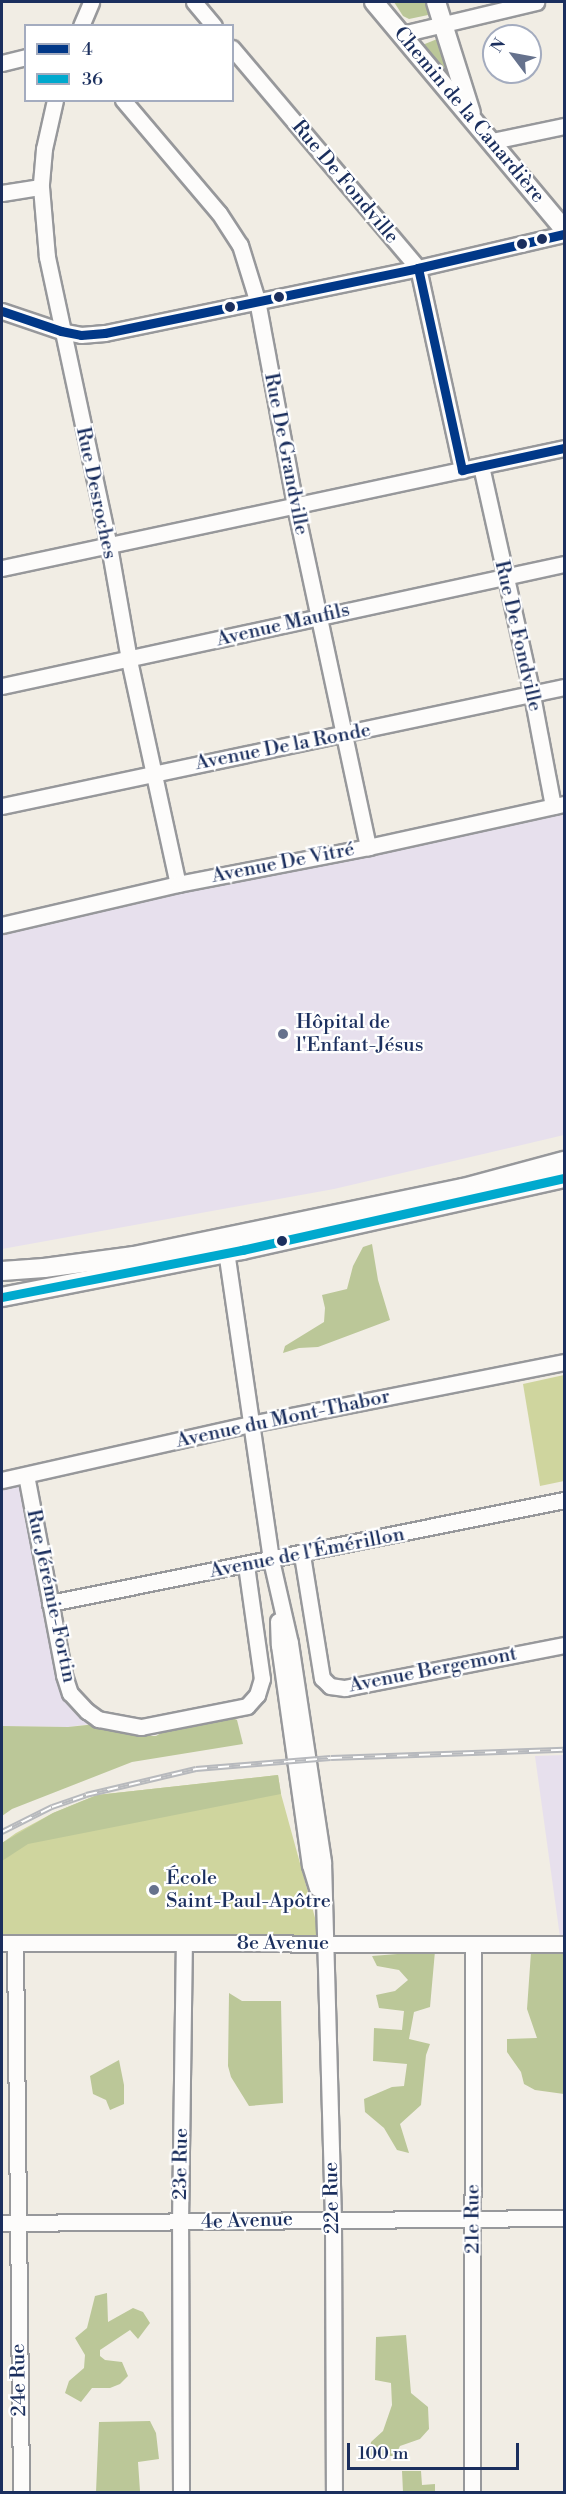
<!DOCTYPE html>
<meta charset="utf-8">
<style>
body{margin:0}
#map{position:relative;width:566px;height:2494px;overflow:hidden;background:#f1ede4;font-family:"Libre Bodoni",serif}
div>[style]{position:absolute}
.built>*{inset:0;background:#e7e0ed}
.green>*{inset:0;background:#cfd59e}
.forest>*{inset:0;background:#bbc798}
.roads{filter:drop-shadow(2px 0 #97989b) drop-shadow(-2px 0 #97989b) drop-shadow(0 2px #97989b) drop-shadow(0 -2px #97989b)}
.minor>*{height:15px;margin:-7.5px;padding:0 7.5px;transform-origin:7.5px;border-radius:7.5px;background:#fdfcfb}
.major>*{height:18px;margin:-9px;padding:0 9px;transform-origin:9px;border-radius:9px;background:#fdfcfb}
.rail>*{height:6px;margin-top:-3px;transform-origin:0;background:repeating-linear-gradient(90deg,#fff 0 11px,#b7b9bd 0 22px);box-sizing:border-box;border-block:2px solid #b7b9bd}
.bus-1>*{height:9px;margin:-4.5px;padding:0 4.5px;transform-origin:4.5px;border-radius:4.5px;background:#013888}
.bus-2>*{height:9px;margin:-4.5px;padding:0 4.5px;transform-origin:4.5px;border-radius:4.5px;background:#00a9ce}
.dots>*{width:16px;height:16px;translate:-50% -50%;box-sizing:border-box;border:3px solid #fff;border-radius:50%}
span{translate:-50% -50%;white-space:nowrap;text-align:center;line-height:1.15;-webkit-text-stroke:4.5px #fff;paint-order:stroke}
.street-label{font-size:20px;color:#1b2f5e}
.poi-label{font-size:20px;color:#1b2f5e}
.left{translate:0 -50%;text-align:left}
.frame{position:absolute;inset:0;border:3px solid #1b2f5e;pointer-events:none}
.legend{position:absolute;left:24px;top:24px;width:210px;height:78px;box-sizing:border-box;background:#fff;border:2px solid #a4acbf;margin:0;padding:8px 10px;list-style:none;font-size:18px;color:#1b2f5e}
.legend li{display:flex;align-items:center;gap:12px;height:30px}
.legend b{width:30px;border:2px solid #a4acbf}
.north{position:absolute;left:482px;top:24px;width:60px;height:60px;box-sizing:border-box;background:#fff;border:2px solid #a4acbf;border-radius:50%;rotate:302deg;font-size:16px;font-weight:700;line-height:24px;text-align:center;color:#1b2f5e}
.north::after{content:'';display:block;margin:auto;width:21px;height:27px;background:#66728d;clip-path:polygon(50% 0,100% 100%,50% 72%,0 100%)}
.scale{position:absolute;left:347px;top:2443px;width:172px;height:27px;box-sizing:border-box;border:3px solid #1b2f5e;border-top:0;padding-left:8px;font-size:18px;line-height:21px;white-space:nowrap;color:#1b2f5e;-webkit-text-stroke:4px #fff;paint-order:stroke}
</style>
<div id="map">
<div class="built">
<div style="clip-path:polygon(564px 804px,564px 1135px,334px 1189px,2px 1249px,2px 932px,333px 860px)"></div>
<div style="clip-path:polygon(26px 1475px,71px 1693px,111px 1721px,68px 1727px,2px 1726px,2px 1480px)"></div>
<div style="clip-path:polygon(564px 1755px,564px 1944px,561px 1944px,535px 1756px)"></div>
</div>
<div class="green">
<div style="clip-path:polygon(564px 1375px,564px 1481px,540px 1486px,523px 1384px)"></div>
<div style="clip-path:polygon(278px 1775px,281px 1794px,320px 1936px,2px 1939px,2px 1843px,16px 1833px,53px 1813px,97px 1795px)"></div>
</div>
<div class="forest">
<div style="clip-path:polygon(394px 2px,430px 2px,432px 8px,428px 15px,409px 19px,403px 16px)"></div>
<div style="clip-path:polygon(442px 37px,464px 91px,420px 46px)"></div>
<div style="clip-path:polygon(372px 1244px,378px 1280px,390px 1320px,318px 1347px,299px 1348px,283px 1353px,285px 1346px,324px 1322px,325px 1308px,322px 1295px,347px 1289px,353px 1266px,363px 1247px)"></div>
<div style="clip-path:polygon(229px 1716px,237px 1720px,243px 1744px,132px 1762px,12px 1809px,2px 1816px,2px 1726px,68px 1727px,115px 1722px,144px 1736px,156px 1736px,166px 1730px)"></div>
<div style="clip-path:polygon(278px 1775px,281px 1794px,28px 1844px,2px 1861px,2px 1843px,53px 1813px,97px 1795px)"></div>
<div style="clip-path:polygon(564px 1947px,564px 2094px,535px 2090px,524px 2084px,521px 2072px,507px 2052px,507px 2039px,537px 2038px,527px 2009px,531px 1952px)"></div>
<div style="clip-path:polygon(435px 1951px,430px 2007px,414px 2012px,409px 2039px,430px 2044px,426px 2055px,421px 2105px,400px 2124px,409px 2153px,397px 2150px,384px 2128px,365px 2112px,364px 2099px,392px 2087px,404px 2086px,407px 2064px,373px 2061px,374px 2028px,402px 2030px,404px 2011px,379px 2008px,376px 1995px,395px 1991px,408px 1980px,399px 1970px,377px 1966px,372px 1956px)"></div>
<div style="clip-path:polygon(229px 1993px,242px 2001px,281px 2001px,283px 2103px,249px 2106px,231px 2077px,228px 2066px)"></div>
<div style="clip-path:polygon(119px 2060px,124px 2085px,124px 2104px,110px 2110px,106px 2100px,93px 2094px,90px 2076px)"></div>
<div style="clip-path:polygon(107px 2293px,108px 2322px,133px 2308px,143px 2312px,150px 2323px,138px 2339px,130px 2330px,100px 2350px,100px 2356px,105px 2360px,122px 2362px,128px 2376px,120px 2384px,110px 2388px,92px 2388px,81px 2402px,65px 2393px,69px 2381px,84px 2368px,85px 2355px,75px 2338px,87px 2328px,95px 2296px)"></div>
<div style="clip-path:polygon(406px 2335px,411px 2393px,428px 2407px,429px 2429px,420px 2439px,400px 2446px,395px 2456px,369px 2456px,371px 2442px,383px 2431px,392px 2405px,391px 2383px,375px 2380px,376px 2337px)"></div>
<div style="clip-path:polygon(150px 2421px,156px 2433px,159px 2459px,138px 2462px,140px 2491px,152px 2492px,96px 2492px,99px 2422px)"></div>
<div style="clip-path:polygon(402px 2471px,421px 2471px,422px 2485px,435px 2484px,435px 2492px,403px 2492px)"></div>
</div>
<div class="roads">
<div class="minor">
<div style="left:194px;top:2px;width:31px;rotate:50deg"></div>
<div style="left:81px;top:26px;width:26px;rotate:-67deg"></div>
<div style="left:402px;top:34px;width:138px;rotate:-13.4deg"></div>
<div style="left:232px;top:48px;width:288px;rotate:49.8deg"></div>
<div style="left:418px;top:268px;width:207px;rotate:77.7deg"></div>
<div style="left:2px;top:63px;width:25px;rotate:-14deg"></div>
<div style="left:55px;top:100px;width:50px;rotate:102.7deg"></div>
<div style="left:44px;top:149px;width:38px;rotate:95deg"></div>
<div style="left:41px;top:187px;width:70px;rotate:85.1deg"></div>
<div style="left:47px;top:257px;width:296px;rotate:77.9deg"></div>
<div style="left:109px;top:546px;width:116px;rotate:80deg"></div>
<div style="left:129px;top:660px;width:229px;rotate:77.7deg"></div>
<div style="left:123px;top:100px;width:148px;rotate:49.7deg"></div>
<div style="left:219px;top:213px;width:38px;rotate:57deg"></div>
<div style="left:240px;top:245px;width:58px;rotate:72.8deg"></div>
<div style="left:257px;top:300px;width:209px;rotate:79.5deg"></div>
<div style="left:295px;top:506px;width:349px;rotate:77.9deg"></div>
<div style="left:492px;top:141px;width:74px;rotate:-11.8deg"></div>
<div style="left:2px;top:193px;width:39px;rotate:-9deg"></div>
<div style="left:2px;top:311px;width:62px;rotate:18.7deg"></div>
<div style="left:61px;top:331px;width:20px;rotate:11deg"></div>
<div style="left:81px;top:335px;width:24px;rotate:-5deg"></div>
<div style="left:105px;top:333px;width:320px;rotate:-11.7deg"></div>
<div style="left:418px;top:268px;width:150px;rotate:-13.1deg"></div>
<div style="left:481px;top:466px;width:235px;rotate:77.4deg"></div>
<div style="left:532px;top:695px;width:113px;rotate:79.3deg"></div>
<div style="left:2px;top:568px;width:575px;rotate:-12.05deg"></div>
<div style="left:2px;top:686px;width:575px;rotate:-12.25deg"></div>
<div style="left:2px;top:806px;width:574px;rotate:-11.96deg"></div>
<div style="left:2px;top:925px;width:181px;rotate:-13.1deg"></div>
<div style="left:178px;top:884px;width:194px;rotate:-11deg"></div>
<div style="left:368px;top:847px;width:201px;rotate:-12.4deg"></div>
<div style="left:225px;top:1244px;width:319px;rotate:81.7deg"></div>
<div style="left:271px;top:1560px;width:85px;rotate:77.1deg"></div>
<div style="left:290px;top:1643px;width:221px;rotate:81.4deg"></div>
<div style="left:323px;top:1862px;width:357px;rotate:88.4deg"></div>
<div style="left:333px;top:2219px;width:273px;rotate:89.8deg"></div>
<div style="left:26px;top:1475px;width:204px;rotate:79.2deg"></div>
<div style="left:64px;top:1675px;width:19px;rotate:72deg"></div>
<div style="left:70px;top:1693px;width:25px;rotate:47deg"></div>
<div style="left:87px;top:1711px;width:14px;rotate:36deg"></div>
<div style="left:98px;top:1719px;width:44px;rotate:10.5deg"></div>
<div style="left:141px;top:1727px;width:108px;rotate:-11.2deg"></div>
<div style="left:247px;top:1706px;width:15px;rotate:-48deg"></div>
<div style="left:257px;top:1695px;width:17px;rotate:-73deg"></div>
<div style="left:262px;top:1679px;width:115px;rotate:-98deg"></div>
<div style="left:2px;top:1480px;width:255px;rotate:-12.7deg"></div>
<div style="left:251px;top:1424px;width:319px;rotate:-11.2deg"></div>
<div style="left:302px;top:1555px;width:125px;rotate:80.8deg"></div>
<div style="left:322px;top:1678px;width:11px;rotate:45deg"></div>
<div style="left:330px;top:1686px;width:15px;rotate:8deg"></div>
<div style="left:345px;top:1688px;width:223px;rotate:-11.1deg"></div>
<div style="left:50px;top:1603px;width:524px;rotate:-11.33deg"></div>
<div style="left:278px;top:1621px;width:24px;rotate:88deg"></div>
<div style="left:279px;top:1645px;width:222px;rotate:82deg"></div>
<div style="left:310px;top:1865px;width:24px;rotate:73deg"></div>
<div style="left:2px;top:1943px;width:562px;rotate:0.1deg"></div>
<div style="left:15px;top:1944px;width:548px;rotate:89.37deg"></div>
<div style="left:2px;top:2223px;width:562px;rotate:-0.51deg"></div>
<div style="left:181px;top:2492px;width:269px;rotate:-90.2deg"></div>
<div style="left:180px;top:2223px;width:280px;rotate:-89.2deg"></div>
<div style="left:472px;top:2492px;width:547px;rotate:-89.9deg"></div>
</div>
<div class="major">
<div style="left:374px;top:2px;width:296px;rotate:50.1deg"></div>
<div style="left:436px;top:2px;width:116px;rotate:72.5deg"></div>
<div style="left:2px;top:1271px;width:42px;rotate:-4.1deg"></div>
<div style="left:44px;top:1268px;width:91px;rotate:-7.6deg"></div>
<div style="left:134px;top:1256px;width:336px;rotate:-11.7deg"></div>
<div style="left:463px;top:1188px;width:105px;rotate:-15deg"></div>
<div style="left:2px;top:1297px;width:245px;rotate:-11.1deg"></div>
<div style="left:242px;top:1250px;width:330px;rotate:-12.6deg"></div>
</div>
</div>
<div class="rail">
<div style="left:2px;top:1832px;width:56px;rotate:-26.6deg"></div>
<div style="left:52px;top:1807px;width:36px;rotate:-19deg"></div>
<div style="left:86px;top:1795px;width:113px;rotate:-13.3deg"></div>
<div style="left:196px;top:1769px;width:135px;rotate:-4.7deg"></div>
<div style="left:331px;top:1758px;width:233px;rotate:-2deg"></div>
</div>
<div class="bus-1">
<div style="left:418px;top:268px;width:207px;rotate:77.7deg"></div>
<div style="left:462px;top:470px;width:104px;rotate:-12.2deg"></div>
<div style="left:2px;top:311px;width:62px;rotate:18.7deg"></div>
<div style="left:61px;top:331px;width:20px;rotate:11deg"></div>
<div style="left:81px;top:335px;width:24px;rotate:-5deg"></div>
<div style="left:105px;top:333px;width:320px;rotate:-11.7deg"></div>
<div style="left:418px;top:268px;width:150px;rotate:-13.1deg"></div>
</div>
<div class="bus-2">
<div style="left:2px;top:1297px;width:245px;rotate:-11.1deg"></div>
<div style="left:242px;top:1250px;width:330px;rotate:-12.6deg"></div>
</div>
<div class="dots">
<div style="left:542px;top:239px;background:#1b2f5e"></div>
<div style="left:522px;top:244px;background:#1b2f5e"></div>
<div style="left:279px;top:297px;background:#1b2f5e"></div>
<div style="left:230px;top:307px;background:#1b2f5e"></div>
<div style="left:283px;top:1034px;background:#66728d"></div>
<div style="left:282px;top:1241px;background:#1b2f5e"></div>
<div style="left:154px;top:1890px;background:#66728d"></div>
</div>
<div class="street-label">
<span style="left:469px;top:115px;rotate:50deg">Chemin de la Canardière</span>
<span style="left:345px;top:182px;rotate:50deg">Rue De Fondville</span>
<span style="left:286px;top:454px;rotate:79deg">Rue De Grandville</span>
<span style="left:96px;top:493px;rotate:78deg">Rue Desroches</span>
<span style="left:283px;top:625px;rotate:-13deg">Avenue Maufils</span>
<span style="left:518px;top:636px;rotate:77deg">Rue De Fondville</span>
<span style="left:283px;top:747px;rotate:-11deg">Avenue De la Ronde</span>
<span style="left:283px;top:863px;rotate:-11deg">Avenue De Vitré</span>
<span style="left:283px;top:1419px;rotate:-12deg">Avenue du Mont-Thabor</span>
<span style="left:307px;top:1553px;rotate:-11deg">Avenue de l'Émérillon</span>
<span style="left:51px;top:1596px;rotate:78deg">Rue Jérémie-Fortin</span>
<span style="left:433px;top:1670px;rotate:-11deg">Avenue Bergemont</span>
<span style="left:283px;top:1943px">8e Avenue</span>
<span style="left:181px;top:2164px;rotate:-89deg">23e Rue</span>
<span style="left:332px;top:2198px;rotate:-91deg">22e Rue</span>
<span style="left:473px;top:2219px;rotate:-90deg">21e Rue</span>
<span style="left:247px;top:2221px;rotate:-2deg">4e Avenue</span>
<span style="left:19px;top:2380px;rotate:-91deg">24e Rue</span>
</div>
<div class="poi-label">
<span class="left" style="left:296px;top:1034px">Hôpital de<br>l'Enfant-Jésus</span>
<span class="left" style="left:166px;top:1890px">École<br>Saint-Paul-Apôtre</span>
</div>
<div class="frame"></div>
<ul class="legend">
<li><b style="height:8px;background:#013888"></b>4</li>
<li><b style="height:8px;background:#00a9ce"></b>36</li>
</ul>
<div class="north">N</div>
<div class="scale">100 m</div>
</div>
